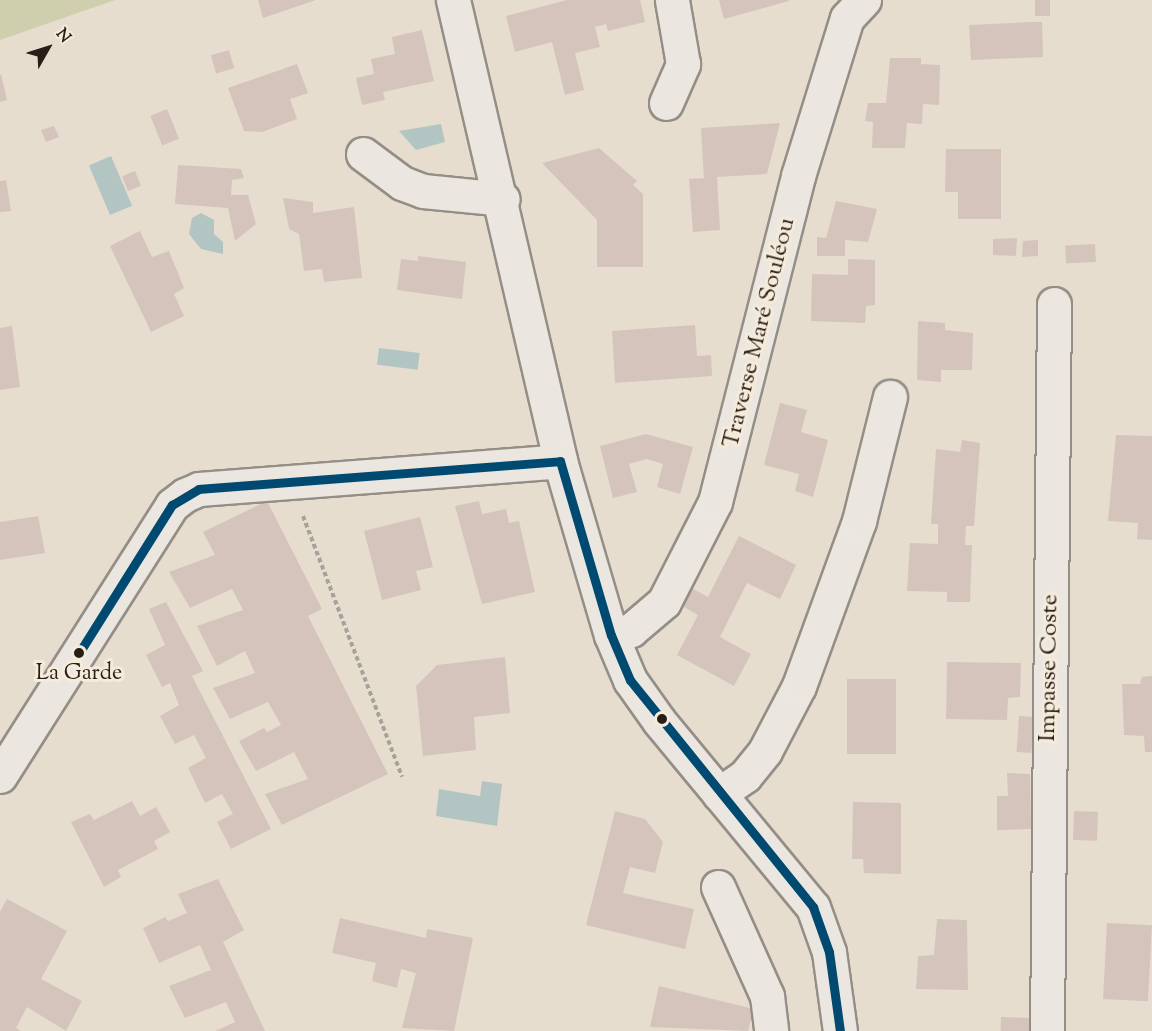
<!DOCTYPE html>
<meta charset="utf-8">
<style>
body{margin:0}
#map{position:relative;width:1152px;height:1031px;overflow:hidden;background:#e6ddcf;font-family:"Sorts Mill Goudy",serif}
div>[style]{position:absolute}
.green>*{inset:0;background:#cfcead}
.water>*{inset:0;background:#b3c5c2;transform-origin:0 0}
.building>*{inset:0;background:#d5c4bb;transform-origin:0 0}
.path>*{height:4px;margin-top:-2px;transform-origin:0;background:repeating-linear-gradient(90deg,#a7a29c 0 4.5px,transparent 0 7.5px)}
.roads{filter:drop-shadow(2px 0 #958e86) drop-shadow(-2px 0 #958e86) drop-shadow(0 2px #958e86) drop-shadow(0 -2px #958e86)}
.minor>*{height:33px;margin:-16.5px;padding:0 16.5px;transform-origin:16.5px;border-radius:16.5px;background:#ebe7e0}
.bus-1>*{height:9px;margin:-4.5px;padding:0 4.5px;transform-origin:4.5px;border-radius:4.5px;background:#004a72}
.dots>*{width:16px;height:16px;translate:-50% -50%;box-sizing:border-box;border:3px solid #f5ebda;border-radius:50%}
span{translate:-50% -50%;white-space:nowrap;text-align:center;line-height:1.15;-webkit-text-stroke:6px #f5ebda;paint-order:stroke}
.bus-label{font-size:22px;color:#291d17}
.street-label{font-size:24px;color:#291d17}
.north{position:absolute;left:18px;top:18px;width:60px;height:60px;-webkit-text-stroke:4px #f5ebda;paint-order:stroke;rotate:51deg;font-size:16px;font-weight:700;line-height:24px;text-align:center;color:#291d17}
.north::after{content:'';display:block;margin:auto;width:21px;height:27px;background:#291d17;clip-path:polygon(50% 0,100% 100%,50% 72%,0 100%)}
</style>
<div id="map">
<div class="green">
<div style="clip-path:polygon(0 0,115px 0,0 40px)"></div>
</div>
<div class="water">
<div style="clip-path:polygon(441px 124px,445px 142px,416px 150px,399px 131px)"></div>
<div style="left:111px;top:156px;width:54px;height:24px;rotate:67deg"></div>
<div style="clip-path:polygon(201px 213px,214px 220px,214px 234px,223px 242px,223px 254px,201px 249px,189px 234px,192px 218px)"></div>
<div style="left:379px;top:348px;width:41px;height:17px;rotate:7deg"></div>
<div style="clip-path:polygon(482px 781px,502px 784px,497px 826px,436px 816px,439px 789px,480px 796px)"></div>
</div>
<div class="building">
<div style="clip-path:polygon(258px 0,316px 0,263px 18px)"></div>
<div style="clip-path:polygon(567px 0,640px 0,645px 22px,608px 31px,606px 24px,595px 27px,600px 47px,575px 53px,584px 90px,565px 95px,552px 42px,515px 52px,506px 16px)"></div>
<div style="clip-path:polygon(719px 0,789px 0,789px 1px,724px 19px)"></div>
<div style="left:1035px;top:0;width:15px;height:16px"></div>
<div style="clip-path:polygon(1032px 22px,1042px 22px,1043px 57px,971px 60px,969px 25px)"></div>
<div style="clip-path:polygon(422px 30px,434px 81px,383px 92px,385px 100px,362px 105px,356px 78px,374px 74px,371px 59px,395px 54px,392px 37px)"></div>
<div style="left:229px;top:50px;width:19px;height:19px;rotate:74deg"></div>
<div style="clip-path:polygon(890px 58px,921px 58px,921px 64px,940px 65px,939px 105px,923px 104px,922px 124px,907px 123px,905px 148px,872px 148px,873px 122px,865px 121px,868px 103px,886px 103px)"></div>
<div style="clip-path:polygon(297px 64px,308px 93px,290px 99px,297px 119px,262px 132px,244px 131px,228px 88px)"></div>
<div style="clip-path:polygon(1px 74px,7px 100px,0 102px,0 75px)"></div>
<div style="left:167px;top:109px;width:32px;height:18px;rotate:68deg"></div>
<div style="clip-path:polygon(780px 123px,767px 174px,717px 177px,720px 230px,693px 232px,689px 179px,704px 178px,701px 128px)"></div>
<div style="clip-path:polygon(54px 126px,59px 137px,46px 142px,41px 130px)"></div>
<div style="clip-path:polygon(599px 148px,637px 181px,633px 185px,643px 194px,643px 267px,597px 267px,597px 220px,542px 163px)"></div>
<div style="clip-path:polygon(946px 149px,1001px 149px,1001px 219px,958px 219px,958px 192px,945px 192px)"></div>
<div style="clip-path:polygon(178px 165px,241px 169px,244px 178px,232px 180px,231px 195px,248px 195px,256px 224px,235px 241px,228px 208px,175px 204px)"></div>
<div style="left:135px;top:171px;width:16px;height:14px;rotate:68deg"></div>
<div style="clip-path:polygon(6px 180px,11px 211px,0 212px,0 181px)"></div>
<div style="clip-path:polygon(283px 198px,313px 202px,313px 213px,354px 207px,362px 278px,324px 282px,322px 269px,304px 271px,299px 234px,289px 229px)"></div>
<div style="clip-path:polygon(836px 201px,877px 209px,868px 242px,845px 240px,845px 256px,817px 256px,817px 237px,826px 238px)"></div>
<div style="clip-path:polygon(140px 231px,152px 257px,169px 251px,184px 288px,174px 294px,184px 316px,151px 332px,110px 246px)"></div>
<div style="clip-path:polygon(1017px 238px,1016px 256px,993px 255px,993px 239px)"></div>
<div style="clip-path:polygon(1038px 240px,1038px 256px,1022px 257px,1023px 241px)"></div>
<div style="left:1095px;top:244px;width:18px;height:30px;rotate:87deg"></div>
<div style="clip-path:polygon(418px 256px,466px 262px,462px 299px,397px 290px,401px 259px,418px 261px)"></div>
<div style="clip-path:polygon(848px 259px,875px 260px,875px 305px,866px 306px,865px 323px,811px 321px,812px 274px,848px 275px)"></div>
<div style="clip-path:polygon(918px 321px,945px 323px,945px 330px,973px 333px,972px 370px,941px 370px,941px 382px,917px 380px)"></div>
<div style="clip-path:polygon(695px 325px,697px 356px,711px 355px,712px 376px,615px 383px,612px 331px)"></div>
<div style="clip-path:polygon(12px 326px,20px 387px,0 390px,0 328px)"></div>
<div style="clip-path:polygon(780px 403px,807px 410px,801px 432px,828px 440px,813px 497px,795px 491px,799px 474px,764px 465px)"></div>
<div style="clip-path:polygon(646px 434px,693px 447px,680px 494px,657px 487px,663px 464px,647px 459px,629px 464px,637px 492px,613px 498px,600px 446px)"></div>
<div style="clip-path:polygon(1116px 435px,1152px 436px,1152px 540px,1137px 539px,1138px 523px,1108px 521px)"></div>
<div style="clip-path:polygon(962px 440px,980px 443px,974px 526px,966px 526px,965px 545px,972px 545px,970px 602px,947px 602px,947px 592px,907px 591px,910px 543px,938px 544px,938px 524px,931px 524px,936px 449px,960px 452px)"></div>
<div style="clip-path:polygon(267px 501px,322px 609px,308px 616px,388px 774px,282px 825px,265px 794px,308px 779px,294px 752px,256px 771px,239px 741px,264px 728px,267px 732px,281px 725px,268px 702px,230px 719px,213px 688px,255px 673px,245px 651px,217px 666px,197px 626px,243px 610px,232px 589px,190px 608px,169px 572px,215px 555px,203px 532px)"></div>
<div style="clip-path:polygon(479px 501px,482px 514px,506px 509px,509px 523px,519px 521px,535px 592px,482px 604px,455px 506px)"></div>
<div style="clip-path:polygon(38px 516px,45px 553px,0 560px,0 522px)"></div>
<div style="clip-path:polygon(420px 517px,433px 567px,416px 571px,421px 590px,382px 600px,364px 531px)"></div>
<div style="clip-path:polygon(739px 536px,796px 565px,780px 599px,747px 583px,720px 637px,751px 654px,734px 686px,677px 655px,698px 615px,677px 603px,686px 585px,708px 597px)"></div>
<div style="clip-path:polygon(166px 602px,203px 671px,192px 676px,271px 829px,231px 849px,217px 822px,233px 814px,222px 794px,205px 803px,188px 768px,206px 758px,194px 735px,175px 744px,160px 716px,179px 705px,170px 683px,162px 687px,146px 655px,165px 645px,149px 609px)"></div>
<div style="clip-path:polygon(505px 657px,510px 713px,474px 717px,476px 750px,423px 756px,416px 686px,437px 665px)"></div>
<div style="clip-path:polygon(947px 662px,1021px 663px,1020px 697px,1008px 698px,1007px 720px,946px 719px)"></div>
<div style="clip-path:polygon(1152px 676px,1152px 752px,1145px 752px,1144px 736px,1124px 735px,1122px 684px,1140px 684px,1142px 677px)"></div>
<div style="left:847px;top:679px;width:49px;height:75px"></div>
<div style="left:1019px;top:716px;width:15px;height:36px;rotate:4deg"></div>
<div style="clip-path:polygon(1007px 773px,1030px 774px,1031px 829px,997px 830px,997px 796px,1008px 796px)"></div>
<div style="clip-path:polygon(132px 801px,140px 816px,156px 807px,170px 832px,154px 841px,158px 849px,118px 870px,121px 877px,104px 887px,71px 822px,90px 814px,94px 820px)"></div>
<div style="clip-path:polygon(853px 802px,901px 803px,901px 874px,864px 873px,863px 859px,852px 859px)"></div>
<div style="clip-path:polygon(615px 811px,645px 819px,663px 842px,655px 873px,630px 867px,623px 893px,694px 909px,685px 949px,586px 925px)"></div>
<div style="left:1074px;top:811px;width:24px;height:29px;rotate:2deg"></div>
<div style="clip-path:polygon(218px 879px,244px 930px,223px 942px,265px 1031px,215px 1031px,235px 1022px,226px 1002px,185px 1018px,169px 986px,211px 970px,200px 945px,159px 963px,143px 928px,165px 917px,168px 921px,187px 913px,178px 894px)"></div>
<div style="clip-path:polygon(7px 899px,67px 931px,41px 979px,82px 1001px,66px 1031px,27px 1007px,16px 1028px,21px 1031px,0 1031px,0 912px)"></div>
<div style="clip-path:polygon(340px 918px,426px 938px,427px 929px,473px 938px,454px 1031px,402px 1028px,416px 973px,401px 969px,397px 988px,372px 981px,376px 963px,332px 953px)"></div>
<div style="clip-path:polygon(937px 919px,967px 920px,968px 990px,916px 989px,918px 956px,934px 955px)"></div>
<div style="left:1107px;top:923px;width:45px;height:76px;rotate:3deg"></div>
<div style="clip-path:polygon(659px 986px,754px 1009px,748px 1031px,650px 1027px)"></div>
<div style="left:1001px;top:1017px;width:34px;height:14px;rotate:2deg"></div>
</div>
<div class="path">
<div style="left:303px;top:516px;width:279px;rotate:69.2deg"></div>
</div>
<div class="roads">
<div class="minor">
<div style="left:453px;top:0;width:473px;rotate:76.9deg"></div>
<div style="left:560px;top:461px;width:181px;rotate:73.7deg"></div>
<div style="left:611px;top:635px;width:49px;rotate:67.1deg"></div>
<div style="left:630px;top:680px;width:50px;rotate:54.7deg"></div>
<div style="left:659px;top:721px;width:241px;rotate:50.4deg"></div>
<div style="left:813px;top:907px;width:48px;rotate:70.4deg"></div>
<div style="left:829px;top:952px;width:80px;rotate:82.1deg"></div>
<div style="left:666px;top:103px;width:43px;rotate:-66.4deg"></div>
<div style="left:683px;top:64px;width:65px;rotate:-99.8deg"></div>
<div style="left:363px;top:154px;width:49px;rotate:36.6deg"></div>
<div style="left:402px;top:183px;width:22px;rotate:21deg"></div>
<div style="left:423px;top:191px;width:80px;rotate:5.7deg"></div>
<div style="left:611px;top:635px;width:21px;rotate:-14deg"></div>
<div style="left:631px;top:630px;width:43px;rotate:-40.3deg"></div>
<div style="left:664px;top:602px;width:112px;rotate:-63deg"></div>
<div style="left:715px;top:502px;width:336px;rotate:-75.7deg"></div>
<div style="left:798px;top:176px;width:165px;rotate:-72.8deg"></div>
<div style="left:847px;top:18px;width:25px;rotate:-47deg"></div>
<div style="left:0;top:776px;width:321px;rotate:-57.6deg"></div>
<div style="left:172px;top:505px;width:16px;rotate:-38deg"></div>
<div style="left:185px;top:495px;width:15px;rotate:-23deg"></div>
<div style="left:199px;top:489px;width:362px;rotate:-4.4deg"></div>
<div style="left:719px;top:794px;width:32px;rotate:-35deg"></div>
<div style="left:745px;top:776px;width:32px;rotate:-51deg"></div>
<div style="left:765px;top:751px;width:73px;rotate:-62.4deg"></div>
<div style="left:799px;top:686px;width:176px;rotate:-70deg"></div>
<div style="left:859px;top:521px;width:128px;rotate:-76deg"></div>
<div style="left:718px;top:887px;width:120px;rotate:65.8deg"></div>
<div style="left:767px;top:996px;width:35px;rotate:83deg"></div>
<div style="left:1047px;top:1031px;width:727px;rotate:-89.45deg"></div>
</div>
</div>
<div class="bus-1">
<div style="left:560px;top:461px;width:181px;rotate:73.7deg"></div>
<div style="left:611px;top:635px;width:49px;rotate:67.1deg"></div>
<div style="left:630px;top:680px;width:292px;rotate:51.1deg"></div>
<div style="left:813px;top:907px;width:48px;rotate:70.4deg"></div>
<div style="left:829px;top:952px;width:80px;rotate:82.1deg"></div>
<div style="left:79px;top:653px;width:175px;rotate:-57.9deg"></div>
<div style="left:172px;top:505px;width:31px;rotate:-31deg"></div>
<div style="left:199px;top:489px;width:362px;rotate:-4.4deg"></div>
</div>
<div class="dots">
<div style="left:79px;top:653px;background:#291d17"></div>
<div style="left:662px;top:719px;background:#291d17"></div>
</div>
<div class="bus-label">
<span style="left:79px;top:675px">La Garde</span>
</div>
<div class="street-label">
<span style="left:760px;top:333px;rotate:-76deg">Traverse Maré Souléou</span>
<span style="left:1050px;top:668px;rotate:-89deg">Impasse Coste</span>
</div>
<div class="north">N</div>
</div>
